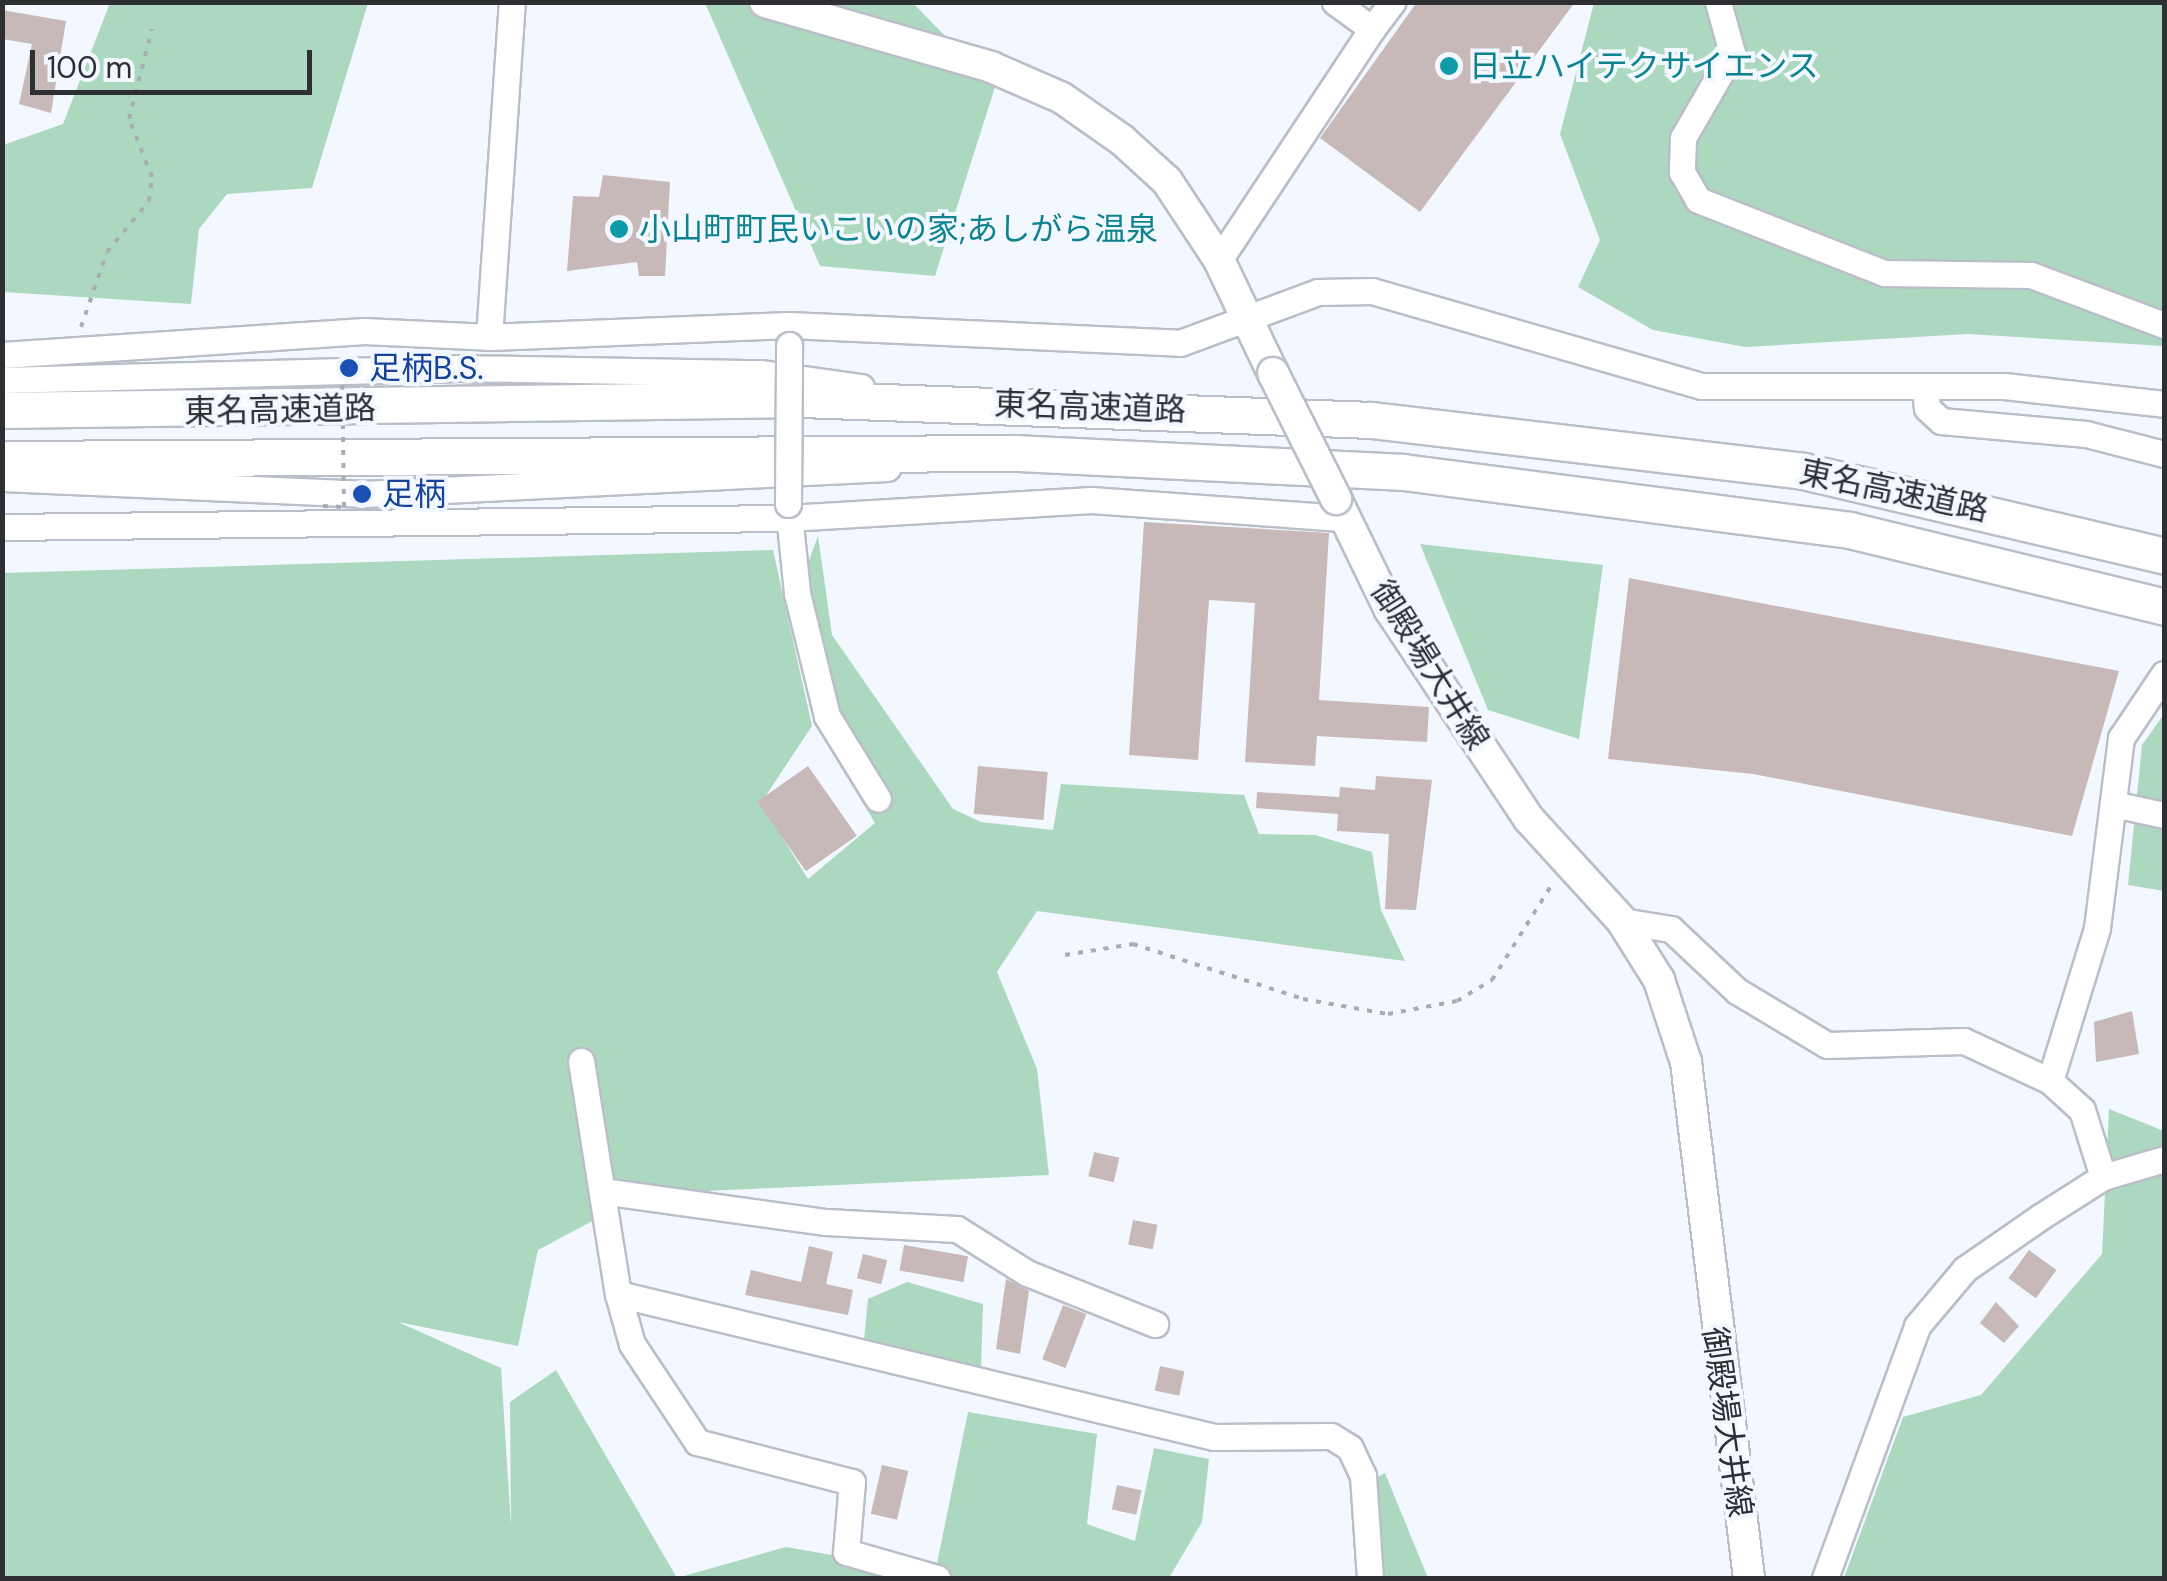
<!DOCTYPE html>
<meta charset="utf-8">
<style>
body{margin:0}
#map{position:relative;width:2167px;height:1581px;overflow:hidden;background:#f3f7ff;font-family:"DM Sans","Noto Sans JP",sans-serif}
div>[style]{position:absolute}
.green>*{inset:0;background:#add8c0}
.building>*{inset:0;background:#c6b9b7;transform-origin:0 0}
.path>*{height:4px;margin-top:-2px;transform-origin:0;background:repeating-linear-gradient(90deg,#a9adb3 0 5px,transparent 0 13px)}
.roads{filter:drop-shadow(2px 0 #b9bec8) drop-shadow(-2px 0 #b9bec8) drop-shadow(0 2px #b9bec8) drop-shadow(0 -2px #b9bec8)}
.minor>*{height:25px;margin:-12.5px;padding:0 12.5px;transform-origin:12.5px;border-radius:12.5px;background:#fff}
.major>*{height:30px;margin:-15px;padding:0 15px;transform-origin:15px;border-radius:15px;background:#fff}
.highway>*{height:35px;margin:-17.5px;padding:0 17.5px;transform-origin:17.5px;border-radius:17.5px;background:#fff}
.path-bridge>*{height:4px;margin-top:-2px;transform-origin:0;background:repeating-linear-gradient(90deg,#a9adb3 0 5px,transparent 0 13px)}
.bridges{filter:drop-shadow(2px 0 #b9bec8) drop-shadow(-2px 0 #b9bec8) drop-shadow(0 2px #b9bec8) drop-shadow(0 -2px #b9bec8)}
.minor-bridge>*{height:25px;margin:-12.5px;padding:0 12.5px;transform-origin:12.5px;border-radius:12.5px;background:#fff}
.major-bridge>*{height:30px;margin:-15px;padding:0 15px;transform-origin:15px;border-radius:15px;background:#fff}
.dots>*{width:28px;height:28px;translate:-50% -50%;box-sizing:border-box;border:5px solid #f3f7ff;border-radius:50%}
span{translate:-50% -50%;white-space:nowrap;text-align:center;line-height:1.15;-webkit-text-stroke:8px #f3f7ff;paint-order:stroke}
.culture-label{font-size:32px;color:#0d838f}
.left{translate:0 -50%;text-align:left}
.transit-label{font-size:32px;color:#164399}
.street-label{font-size:32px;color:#2d2f33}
.frame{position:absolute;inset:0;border:5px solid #2d2f33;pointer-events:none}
.scale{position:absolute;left:30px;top:50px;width:282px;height:45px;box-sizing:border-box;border:5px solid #2d2f33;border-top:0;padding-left:12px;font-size:30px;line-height:35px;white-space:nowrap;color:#2d2f33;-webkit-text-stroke:8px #f3f7ff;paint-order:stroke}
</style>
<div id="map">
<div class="green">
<div style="clip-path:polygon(110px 3px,368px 3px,312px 188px,227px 194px,199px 229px,191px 304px,3px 292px,3px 145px,63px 124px)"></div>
<div style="clip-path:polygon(705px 3px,913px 3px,995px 87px,935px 276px,820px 266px)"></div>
<div style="clip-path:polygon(1594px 3px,2164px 3px,2164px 346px,1968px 334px,1745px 347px,1653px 330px,1578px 287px,1600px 240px,1560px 134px)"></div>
<div style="clip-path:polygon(818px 536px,832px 635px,953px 809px,981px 822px,1053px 830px,1061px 784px,1244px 795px,1259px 834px,1315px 835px,1372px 852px,1381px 910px,1405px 961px,1037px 911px,997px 972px,1037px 1069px,1049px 1175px,643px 1194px,538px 1250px,518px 1346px,398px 1322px,501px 1368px,511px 1527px,510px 1402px,556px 1370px,677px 1578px,786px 1547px,935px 1573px,968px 1412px,1097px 1434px,1087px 1524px,1135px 1541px,1154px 1448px,1209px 1459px,1202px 1522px,1169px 1578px,3px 1578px,3px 573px,773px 550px,812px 726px,761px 803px,808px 879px,875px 823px,824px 739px,797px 593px)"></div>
<div style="clip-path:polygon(1420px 544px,1603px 565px,1579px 739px,1488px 710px)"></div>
<div style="clip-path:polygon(2164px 714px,2164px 891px,2128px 885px,2142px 745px)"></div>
<div style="clip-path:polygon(2109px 1109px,2164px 1131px,2164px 1578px,1844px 1578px,1903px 1417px,1981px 1395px,2102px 1254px)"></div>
<div style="clip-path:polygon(907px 1282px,983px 1304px,981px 1371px,863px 1350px,868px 1299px)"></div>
<div style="clip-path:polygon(1385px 1473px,1428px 1578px,1360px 1578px,1364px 1485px)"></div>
</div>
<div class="building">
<div style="clip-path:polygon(1417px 2px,1575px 2px,1420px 212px,1320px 138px)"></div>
<div style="clip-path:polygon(2px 10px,66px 21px,51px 113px,19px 104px,32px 44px,2px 39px)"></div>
<div style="clip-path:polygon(603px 175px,670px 182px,665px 276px,639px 276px,637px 262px,567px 271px,573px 196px,599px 197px)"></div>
<div style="clip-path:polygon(1144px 522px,1329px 533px,1319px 700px,1429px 707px,1427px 742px,1317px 736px,1315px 766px,1245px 762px,1255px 603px,1209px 600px,1198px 760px,1129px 755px)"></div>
<div style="clip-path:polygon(1629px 578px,2119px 671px,2072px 836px,1753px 774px,1608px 759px)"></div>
<div style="left:808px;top:766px;width:85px;height:62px;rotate:55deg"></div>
<div style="left:978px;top:766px;width:70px;height:48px;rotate:5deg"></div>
<div style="clip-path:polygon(1376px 776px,1432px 780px,1416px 910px,1385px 909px,1389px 834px,1337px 831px,1338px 814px,1256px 808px,1257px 792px,1339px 797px,1340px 787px,1375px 790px)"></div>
<div style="clip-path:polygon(2132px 1011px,2139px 1054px,2096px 1062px,2094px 1022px)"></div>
<div style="left:1094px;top:1152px;width:26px;height:25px;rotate:13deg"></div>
<div style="left:1133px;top:1220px;width:25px;height:25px;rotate:11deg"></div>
<div style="left:904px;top:1245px;width:65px;height:26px;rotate:10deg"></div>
<div style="clip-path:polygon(809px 1246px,833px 1252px,826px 1284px,853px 1290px,848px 1315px,745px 1295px,751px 1270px,801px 1282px)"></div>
<div style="left:2029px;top:1250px;width:34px;height:35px;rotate:36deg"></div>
<div style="left:863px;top:1254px;width:25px;height:25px;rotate:14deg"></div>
<div style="clip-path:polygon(1006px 1279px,1029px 1291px,1020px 1354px,996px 1349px)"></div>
<div style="clip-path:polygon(1996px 1302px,2019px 1326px,2004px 1343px,1980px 1323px)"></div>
<div style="left:1063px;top:1305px;width:25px;height:58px;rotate:21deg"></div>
<div style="left:1160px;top:1366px;width:25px;height:25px;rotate:12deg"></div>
<div style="left:882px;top:1465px;width:27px;height:50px;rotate:13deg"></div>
<div style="left:1117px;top:1485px;width:25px;height:25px;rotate:12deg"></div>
</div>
<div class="path">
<div style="left:81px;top:327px;width:79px;rotate:-70.9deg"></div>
<div style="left:107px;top:252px;width:66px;rotate:-50.5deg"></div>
<div style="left:149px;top:201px;width:24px;rotate:-83deg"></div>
<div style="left:152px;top:177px;width:62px;rotate:-111.6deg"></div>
<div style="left:129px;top:119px;width:93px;rotate:-75.7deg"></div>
<div style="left:1065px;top:955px;width:69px;rotate:-9.2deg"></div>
<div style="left:1133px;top:944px;width:179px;rotate:17.9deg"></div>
<div style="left:1303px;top:999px;width:86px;rotate:10deg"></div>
<div style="left:1388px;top:1014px;width:70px;rotate:-10.7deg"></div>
<div style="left:1457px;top:1001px;width:41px;rotate:-31deg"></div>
<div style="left:1492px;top:980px;width:117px;rotate:-57.9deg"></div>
</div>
<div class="roads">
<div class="minor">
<div style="left:1718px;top:2px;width:53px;rotate:74.6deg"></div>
<div style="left:1732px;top:53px;width:98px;rotate:120deg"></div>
<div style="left:1683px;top:138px;width:34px;rotate:92deg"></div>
<div style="left:1682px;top:172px;width:32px;rotate:60deg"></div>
<div style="left:1698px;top:200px;width:200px;rotate:21.4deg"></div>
<div style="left:1884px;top:273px;width:147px;rotate:0.8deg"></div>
<div style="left:2031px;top:275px;width:142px;rotate:20.6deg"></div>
<div style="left:1372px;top:29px;width:34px;rotate:-53deg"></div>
<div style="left:1219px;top:260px;width:277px;rotate:-56.5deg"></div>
<div style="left:1372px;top:29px;width:46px;rotate:-143.9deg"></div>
<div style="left:489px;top:337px;width:336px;rotate:-86.1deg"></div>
<div style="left:2px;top:355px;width:363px;rotate:-3.8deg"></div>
<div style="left:364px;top:331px;width:125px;rotate:2.7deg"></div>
<div style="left:489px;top:337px;width:300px;rotate:-2.3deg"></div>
<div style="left:789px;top:325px;width:391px;rotate:2.6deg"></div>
<div style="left:1180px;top:343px;width:147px;rotate:-20.3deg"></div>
<div style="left:1318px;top:292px;width:54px;rotate:-1.1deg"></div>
<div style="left:1372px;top:291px;width:342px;rotate:16.1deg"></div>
<div style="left:1701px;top:386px;width:303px"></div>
<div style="left:2004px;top:386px;width:161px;rotate:6.4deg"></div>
<div style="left:2px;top:380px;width:457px;rotate:-1.5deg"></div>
<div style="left:459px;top:368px;width:301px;rotate:1deg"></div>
<div style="left:760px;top:373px;width:102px;rotate:7.9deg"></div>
<div style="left:1925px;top:386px;width:22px;rotate:85deg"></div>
<div style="left:1927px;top:408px;width:19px;rotate:43deg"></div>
<div style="left:1941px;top:421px;width:146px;rotate:5.1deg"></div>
<div style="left:2086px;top:434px;width:81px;rotate:14.4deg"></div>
<div style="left:2px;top:478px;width:360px;rotate:2.5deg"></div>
<div style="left:362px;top:494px;width:526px;rotate:-2.84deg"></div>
<div style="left:788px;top:504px;width:89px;rotate:84.2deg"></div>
<div style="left:797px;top:593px;width:127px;rotate:76.3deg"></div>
<div style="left:827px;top:716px;width:97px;rotate:58.4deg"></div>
<div style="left:2px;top:527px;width:786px;rotate:-0.66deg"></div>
<div style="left:788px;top:518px;width:304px;rotate:-3.4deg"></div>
<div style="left:1091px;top:500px;width:254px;rotate:4.1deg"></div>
<div style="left:2113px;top:804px;width:52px;rotate:12.2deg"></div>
<div style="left:1622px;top:921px;width:50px;rotate:9.3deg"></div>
<div style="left:1671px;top:929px;width:91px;rotate:43.2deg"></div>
<div style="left:1737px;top:991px;width:105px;rotate:31deg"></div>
<div style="left:1827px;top:1045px;width:137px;rotate:-1.7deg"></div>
<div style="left:1964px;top:1041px;width:95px;rotate:24.9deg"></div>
<div style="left:2050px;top:1081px;width:43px;rotate:42.2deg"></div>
<div style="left:2082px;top:1110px;width:70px;rotate:72.6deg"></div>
<div style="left:581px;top:1061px;width:236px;rotate:81deg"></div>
<div style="left:618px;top:1294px;width:613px;rotate:13.49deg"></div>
<div style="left:1214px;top:1437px;width:117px;rotate:-0.5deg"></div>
<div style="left:1331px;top:1436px;width:22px;rotate:32deg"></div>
<div style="left:1350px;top:1448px;width:31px;rotate:65deg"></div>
<div style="left:1363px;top:1476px;width:102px;rotate:86.1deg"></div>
<div style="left:2050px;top:1081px;width:160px;rotate:-72.9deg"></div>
<div style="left:2097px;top:928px;width:192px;rotate:-82.8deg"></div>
<div style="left:2121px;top:738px;width:77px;rotate:-56.1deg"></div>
<div style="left:602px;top:1191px;width:226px;rotate:7.9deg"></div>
<div style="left:826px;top:1222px;width:131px;rotate:3.1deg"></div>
<div style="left:957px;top:1229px;width:83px;rotate:32.2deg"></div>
<div style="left:1027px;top:1273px;width:138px;rotate:21.7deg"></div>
<div style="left:618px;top:1294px;width:52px;rotate:74.4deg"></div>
<div style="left:632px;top:1344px;width:118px;rotate:56.4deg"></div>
<div style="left:697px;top:1442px;width:160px;rotate:14.5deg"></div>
<div style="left:852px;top:1482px;width:70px;rotate:94.9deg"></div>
<div style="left:846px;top:1552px;width:95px;rotate:15.9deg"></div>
<div style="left:1825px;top:1578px;width:268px;rotate:-69.9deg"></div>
<div style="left:1917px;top:1326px;width:75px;rotate:-49.9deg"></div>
<div style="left:1965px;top:1269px;width:91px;rotate:-34.7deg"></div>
<div style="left:2040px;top:1217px;width:75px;rotate:-32.4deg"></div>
<div style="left:2103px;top:1177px;width:64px;rotate:-16.4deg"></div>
</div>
<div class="major">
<div style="left:765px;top:2px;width:235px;rotate:16deg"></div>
<div style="left:991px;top:67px;width:77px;rotate:23.6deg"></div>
<div style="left:1062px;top:98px;width:73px;rotate:35deg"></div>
<div style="left:1122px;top:140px;width:61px;rotate:42.3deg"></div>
<div style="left:1167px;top:181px;width:95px;rotate:56.6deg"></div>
<div style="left:1219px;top:260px;width:125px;rotate:64.5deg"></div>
<div style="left:1336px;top:499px;width:123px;rotate:64.1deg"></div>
<div style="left:1390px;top:610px;width:251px;rotate:56.4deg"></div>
<div style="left:1529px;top:819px;width:138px;rotate:47.6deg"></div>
<div style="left:1622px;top:921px;width:70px;rotate:57.9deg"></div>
<div style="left:1659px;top:980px;width:86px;rotate:71.8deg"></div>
<div style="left:1686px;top:1062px;width:520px;rotate:83.04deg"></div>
</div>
<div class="highway">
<div style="left:2px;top:410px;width:800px;rotate:-0.79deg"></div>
<div style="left:802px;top:399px;width:569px;rotate:2.11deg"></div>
<div style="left:1371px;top:420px;width:435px;rotate:6.7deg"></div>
<div style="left:1803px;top:471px;width:371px;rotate:13.2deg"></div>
<div style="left:2px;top:459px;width:1014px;rotate:-0.34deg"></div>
<div style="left:1016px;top:453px;width:387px;rotate:2.8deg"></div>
<div style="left:1403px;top:472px;width:450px;rotate:7.4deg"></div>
<div style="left:1849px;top:530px;width:324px;rotate:13.7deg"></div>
</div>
</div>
<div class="path-bridge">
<div style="left:323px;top:506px;width:21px;rotate:3deg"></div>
<div style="left:344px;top:507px;width:149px;rotate:-90.8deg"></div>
</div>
<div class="bridges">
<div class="minor-bridge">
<div style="left:788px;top:504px;width:159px;rotate:-89.6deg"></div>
</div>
<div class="major-bridge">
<div style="left:1273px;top:373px;width:141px;rotate:63.4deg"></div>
</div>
</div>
<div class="dots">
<div style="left:1449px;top:66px;background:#0f9aa8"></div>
<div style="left:619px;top:229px;background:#0f9aa8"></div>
<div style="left:349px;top:368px;background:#1a4fb4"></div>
<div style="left:362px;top:494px;background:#1a4fb4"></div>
</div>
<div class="culture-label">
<span class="left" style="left:1469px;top:66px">日立ハイテクサイエンス</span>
<span class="left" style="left:639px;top:229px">小山町町民いこいの家;あしがら温泉</span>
</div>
<div class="transit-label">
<span class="left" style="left:369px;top:368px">足柄B.S.</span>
<span class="left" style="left:382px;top:494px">足柄</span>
</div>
<div class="street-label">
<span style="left:1090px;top:407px;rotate:2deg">東名高速道路</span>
<span style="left:280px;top:410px;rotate:-1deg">東名高速道路</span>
<span style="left:1894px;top:491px;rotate:12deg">東名高速道路</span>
<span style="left:1430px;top:665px;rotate:58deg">御殿場大井線</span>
<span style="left:1727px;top:1422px;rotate:82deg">御殿場大井線</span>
</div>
<div class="frame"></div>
<div class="scale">100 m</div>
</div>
